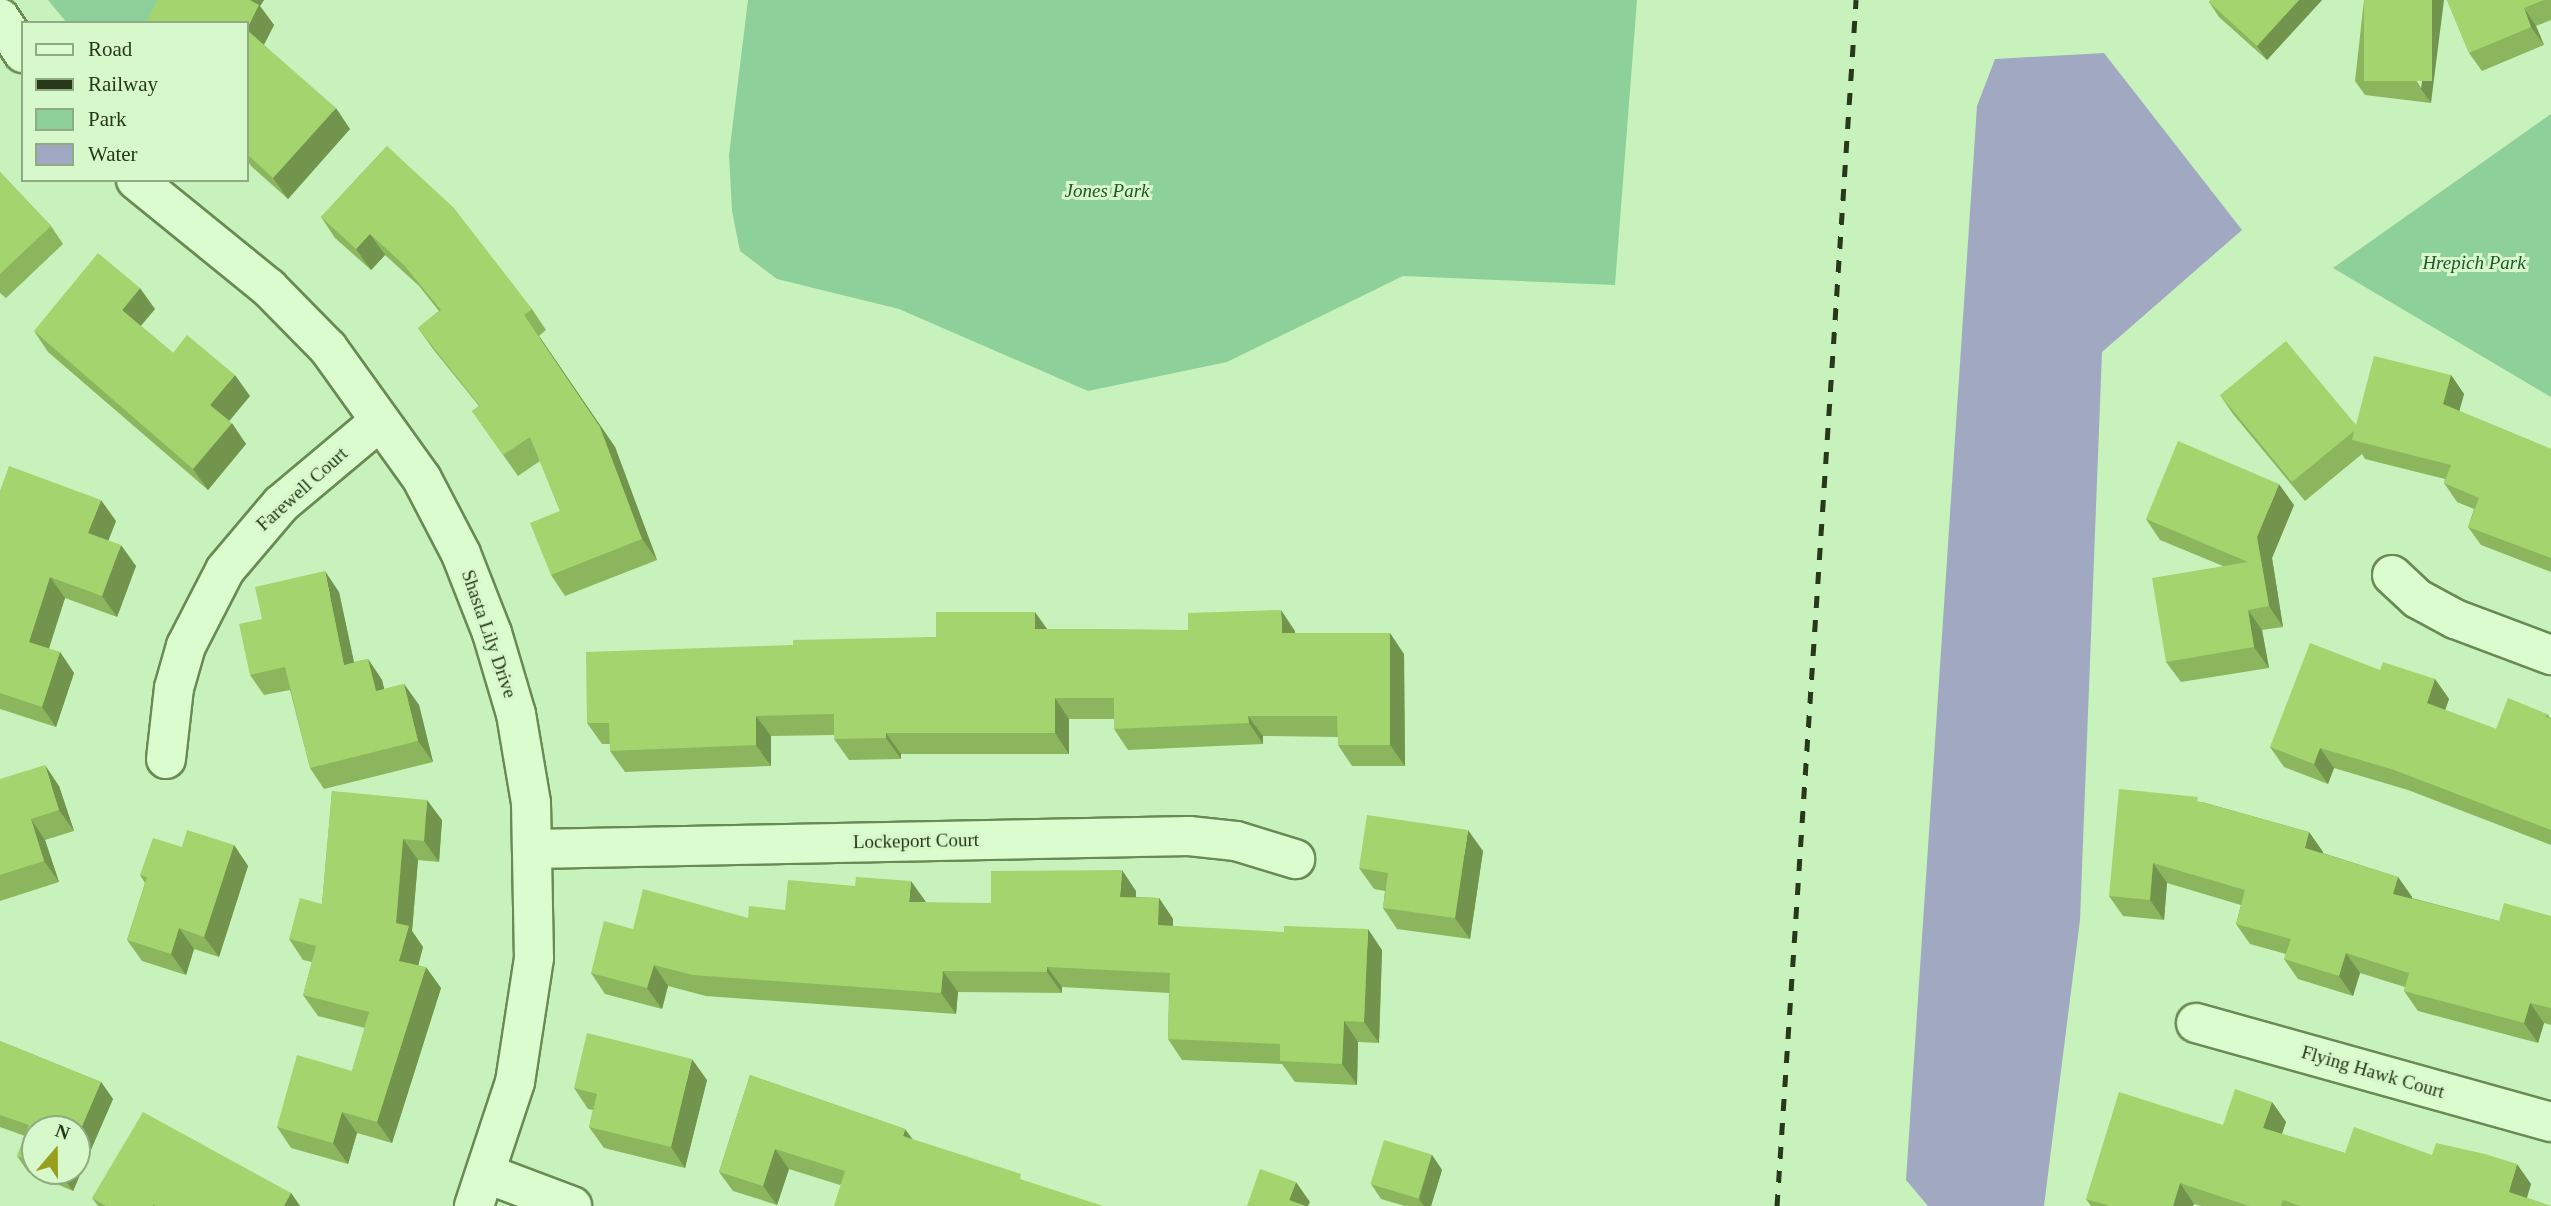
<!DOCTYPE html>
<style>
body{margin:0}
#map{position:relative;width:2551px;height:1206px;overflow:hidden;background:#c8f2bb;font-family:"Times New Roman",serif}
div>[style]{position:absolute}
.green>*{inset:0;background:#8ed09a}
.water>*{inset:0;background:#a0a8c2}
.roads{filter:drop-shadow(2px 0 #6a8a53) drop-shadow(-2px 0 #6a8a53) drop-shadow(0 2px #6a8a53) drop-shadow(0 -2px #6a8a53)}
.street>*{height:38px;margin:-19px;padding:0 19px;transform-origin:19px;border-radius:19px;background:#dafcce}
.secondary>*{height:38px;margin:-19px;padding:0 19px;transform-origin:19px;border-radius:19px;background:#dafcce}
.rail>*{height:5px;margin-top:-2.5px;transform-origin:0;background:repeating-linear-gradient(90deg,#28381a 0 12px,transparent 0 24px)}
.wall>*{inset:0;background:#8cb65e}
.shaded-wall>*{inset:0;background:#72944c}
.building>*{inset:0;background:#a3d46d;transform-origin:0 0}
span{translate:-50% -50%;white-space:nowrap;text-align:center;line-height:1.15;-webkit-text-stroke:6px #d6f8cb;paint-order:stroke}
.park-label{font-size:19px;color:#1e562f;font-style:italic}
.street-label{font-size:19px;color:#28381a}
.legend{position:absolute;left:21px;top:21px;width:228px;height:161px;box-sizing:border-box;background:#d6f8cb;border:2px solid #90ab84;margin:0;padding:9px 12px;list-style:none;font-size:21px;color:#28381a}
.legend li{display:flex;align-items:center;gap:14px;height:35px}
.legend b{width:35px;border:2px solid #90ab84}
.north{position:absolute;left:21px;top:1115px;width:70px;height:70px;box-sizing:border-box;background:#d6f8cb;border:2px solid #90ab84;border-radius:50%;rotate:20deg;font-size:19px;font-weight:700;line-height:28px;text-align:center;color:#28381a}
.north::after{content:'';display:block;margin:auto;width:24px;height:32px;background:#989f1e;clip-path:polygon(50% 0,100% 100%,50% 72%,0 100%)}
</style>
<div id="map">
<div class="green">
<div style="clip-path:polygon(48px 0,167px 0,158px 23px,67px 23px)"></div>
<div style="clip-path:polygon(748px 0,1637px 0,1615px 285px,1403px 276px,1227px 362px,1088px 391px,899px 309px,777px 279px,740px 251px,732px 211px,729px 155px)"></div>
<div style="clip-path:polygon(2551px 114px,2551px 397px,2333px 268px)"></div>
</div>
<div class="water">
<div style="clip-path:polygon(2104px 53px,2242px 230px,2102px 352px,2080px 920px,2044px 1206px,1928px 1206px,1906px 1180px,1977px 106px,1995px 59px)"></div>
</div>
<div class="roads">
<div class="street">
<div style="left:2392px;top:575px;width:35px;rotate:43deg"></div>
<div style="left:2418px;top:599px;width:42px;rotate:28.4deg"></div>
<div style="left:2455px;top:619px;width:103px;rotate:20.6deg"></div>
<div style="left:166px;top:759px;width:71px;rotate:-83.6deg"></div>
<div style="left:174px;top:688px;width:44px;rotate:-74.1deg"></div>
<div style="left:186px;top:646px;width:85px;rotate:-62.8deg"></div>
<div style="left:225px;top:570px;width:87px;rotate:-49.7deg"></div>
<div style="left:281px;top:504px;width:129px;rotate:-40deg"></div>
<div style="left:534px;top:849px;width:655px;rotate:-1.14deg"></div>
<div style="left:1189px;top:836px;width:47px;rotate:6.1deg"></div>
<div style="left:1236px;top:841px;width:62px;rotate:17deg"></div>
<div style="left:2196px;top:1023px;width:369px;rotate:15.6deg"></div>
<div style="left:487px;top:1174px;width:91px;rotate:20.6deg"></div>
</div>
<div class="secondary">
<div style="left:0;top:18px;width:42px;rotate:56.7deg"></div>
<div style="left:136px;top:180px;width:171px;rotate:39.1deg"></div>
<div style="left:269px;top:288px;width:84px;rotate:45.5deg"></div>
<div style="left:328px;top:348px;width:161px;rotate:54.3deg"></div>
<div style="left:422px;top:479px;width:85px;rotate:62.5deg"></div>
<div style="left:461px;top:554px;width:85px;rotate:68.6deg"></div>
<div style="left:492px;top:633px;width:84px;rotate:73.5deg"></div>
<div style="left:516px;top:714px;width:90px;rotate:80.4deg"></div>
<div style="left:531px;top:803px;width:155px;rotate:88.9deg"></div>
<div style="left:534px;top:958px;width:125px;rotate:98.7deg"></div>
<div style="left:515px;top:1082px;width:131px;rotate:108.3deg"></div>
</div>
</div>
<div class="rail">
<div style="left:1777px;top:1206px;width:1209px;rotate:-86.25deg"></div>
</div>
<div class="wall">
<div style="clip-path:polygon(157px 0,264px 0,260px 6px,274px 25px,264px 45px,350px 129px,288px 199px,251px 166px,247px 160px,247px 23px)"></div>
<div style="clip-path:polygon(2211px 0,2322px 0,2267px 60px,2219px 17px,2209px 2px)"></div>
<div style="clip-path:polygon(2364px 0,2431px 103px,2365px 95px,2355px 81px)"></div>
<div style="clip-path:polygon(2447px 0,2551px 0,2551px 20px,2536px 26px,2544px 45px,2482px 71px,2469px 53px)"></div>
<div style="clip-path:polygon(387px 146px,532px 309px,546px 330px,539px 336px,615px 447px,657px 560px,565px 596px,551px 575px,560px 511px,540px 461px,518px 476px,472px 411px,479px 406px,433px 349px,418px 328px,439px 311px,419px 286px,385px 255px,371px 270px,335px 238px,321px 217px)"></div>
<div style="clip-path:polygon(0 172px,51px 226px,63px 244px,6px 298px,0 293px)"></div>
<div style="clip-path:polygon(155px 309px,141px 326px,173px 353px,250px 396px,229px 421px,246px 444px,208px 490px,48px 352px,34px 331px)"></div>
<div style="clip-path:polygon(2451px 375px,2464px 394px,2459px 411px,2551px 449px,2551px 572px,2481px 545px,2468px 527px,2474px 509px,2457px 502px,2444px 483px,2445px 479px,2365px 459px,2362px 454px,2305px 501px,2233px 414px,2220px 395px,2356px 425px)"></div>
<div style="clip-path:polygon(0 491px,116px 521px,108px 541px,136px 566px,117px 617px,65px 598px,49px 649px,60px 652px,74px 673px,56px 727px,0 709px)"></div>
<div style="clip-path:polygon(2294px 505px,2272px 558px,2283px 627px,2262px 630px,2269px 668px,2181px 682px,2166px 662px,2223px 566px,2160px 540px,2146px 519px)"></div>
<div style="clip-path:polygon(339px 592px,354px 662px,368px 659px,382px 680px,384px 689px,404px 684px,419px 705px,433px 762px,324px 789px,310px 768px,290px 690px,264px 695px,250px 675px,262px 619px)"></div>
<div style="clip-path:polygon(1047px 629px,1295px 631px,1295px 633px,1404px 654px,1405px 766px,1352px 766px,1338px 745px,1338px 737px,1263px 736px,1263px 744px,1128px 750px,1114px 729px,1114px 719px,1069px 719px,1069px 754px,901px 754px,901px 759px,849px 760px,834px 739px,834px 735px,771px 736px,771px 766px,625px 772px,610px 751px,610px 744px,602px 744px,587px 723px,793px 645px,936px 637px)"></div>
<div style="clip-path:polygon(2380px 670px,2435px 679px,2449px 699px,2445px 710px,2496px 729px,2547px 714px,2551px 719px,2551px 845px,2408px 790px,2334px 768px,2328px 784px,2284px 767px,2270px 747px)"></div>
<div style="clip-path:polygon(0 779px,59px 786px,74px 831px,45px 840px,59px 882px,0 901px)"></div>
<div style="clip-path:polygon(332px 791px,442px 820px,439px 862px,418px 860px,412px 931px,423px 947px,418px 965px,441px 988px,392px 1143px,357px 1133px,348px 1164px,291px 1148px,277px 1127px,352px 1071px,365px 1028px,318px 1016px,303px 995px,312px 962px,303px 960px,289px 939px,322px 904px)"></div>
<div style="clip-path:polygon(2202px 802px,2309px 832px,2323px 852px,2323px 853px,2398px 877px,2412px 897px,2412px 898px,2499px 921px,2551px 916px,2551px 1025px,2544px 1023px,2538px 1043px,2418px 1011px,2404px 991px,2405px 987px,2360px 973px,2353px 996px,2298px 979px,2284px 959px,2286px 954px,2250px 944px,2236px 924px,2241px 905px,2167px 883px,2164px 920px,2123px 916px,2109px 896px)"></div>
<div style="clip-path:polygon(234px 845px,248px 866px,219px 957px,194px 949px,186px 975px,142px 961px,127px 940px,145px 883px,140px 875px,182px 847px)"></div>
<div style="clip-path:polygon(1483px 851px,1470px 939px,1397px 929px,1383px 908px,1385px 891px,1374px 889px,1359px 868px)"></div>
<div style="clip-path:polygon(1136px 891px,1136px 897px,1159px 898px,1173px 919px,1173px 926px,1382px 950px,1379px 1043px,1358px 1042px,1357px 1085px,1295px 1082px,1282px 1064px,1182px 1060px,1168px 1039px,1169px 993px,1062px 987px,1062px 993px,958px 992px,956px 1014px,706px 996px,668px 986px,662px 1009px,605px 994px,591px 973px,633px 929px,748px 918px,785px 910px,991px 903px)"></div>
<div style="clip-path:polygon(evenodd,0 1041px,101px 1082px,113px 1099px,73px 1191px,28px 1172px,17px 1156px,25px 1136px,0 1127px,0 1041px,35px 1129px,77px 1171px,35px 1171px,35px 1129px)"></div>
<div style="clip-path:polygon(750px 1075px,905px 1129px,840px 1185px,789px 1169px,777px 1205px,733px 1191px,719px 1172px)"></div>
<div style="clip-path:polygon(707px 1080px,685px 1168px,604px 1148px,589px 1127px,593px 1110px,588px 1109px,574px 1088px)"></div>
<div style="clip-path:polygon(2272px 1102px,2286px 1122px,2282px 1134px,2345px 1153px,2432px 1155px,2531px 1184px,2527px 1198px,2551px 1206px,2201px 1206px,2194px 1204px,2193px 1206px,2091px 1206px,2086px 1199px,2223px 1125px)"></div>
<div style="clip-path:polygon(1432px 1155px,1442px 1170px,1431px 1206px,1405px 1206px,1381px 1199px,1371px 1184px)"></div>
<div style="clip-path:polygon(291px 1193px,300px 1206px,98px 1206px,92px 1198px)"></div>
</div>
<div class="shaded-wall">
<div style="clip-path:polygon(244px 0,264px 0,260px 6px,274px 25px,261px 50px,247px 30px)"></div>
<div style="clip-path:polygon(2299px 0,2322px 0,2267px 60px,2257px 46px)"></div>
<div style="clip-path:polygon(2432px 0,2444px 0,2431px 103px,2421px 89px)"></div>
<div style="clip-path:polygon(2524px 8px,2536px 26px,2544px 45px,2531px 27px)"></div>
<div style="clip-path:polygon(336px 108px,350px 129px,288px 199px,273px 178px)"></div>
<div style="clip-path:polygon(370px 234px,385px 255px,371px 270px,356px 249px)"></div>
<div style="clip-path:polygon(140px 288px,155px 309px,136px 331px,122px 310px)"></div>
<div style="clip-path:polygon(539px 336px,615px 447px,657px 560px,642px 539px)"></div>
<div style="clip-path:polygon(235px 375px,250px 396px,225px 426px,210px 405px)"></div>
<div style="clip-path:polygon(2451px 375px,2464px 394px,2456px 423px,2443px 404px)"></div>
<div style="clip-path:polygon(232px 423px,246px 444px,208px 490px,193px 469px)"></div>
<div style="clip-path:polygon(2279px 484px,2294px 505px,2272px 558px,2283px 627px,2269px 606px,2257px 537px)"></div>
<div style="clip-path:polygon(101px 500px,116px 521px,103px 554px,88px 533px)"></div>
<div style="clip-path:polygon(121px 545px,136px 566px,117px 617px,102px 596px)"></div>
<div style="clip-path:polygon(325px 571px,339px 592px,359px 686px,344px 665px)"></div>
<div style="clip-path:polygon(50px 577px,65px 598px,44px 663px,29px 642px)"></div>
<div style="clip-path:polygon(1281px 610px,1295px 631px,1296px 654px,1282px 633px)"></div>
<div style="clip-path:polygon(2248px 610px,2262px 630px,2269px 668px,2254px 647px)"></div>
<div style="clip-path:polygon(1035px 612px,1050px 633px,1035px 629px)"></div>
<div style="clip-path:polygon(1390px 633px,1404px 654px,1405px 766px,1390px 745px)"></div>
<div style="clip-path:polygon(60px 652px,74px 673px,56px 727px,42px 707px)"></div>
<div style="clip-path:polygon(368px 659px,382px 680px,390px 712px,376px 691px)"></div>
<div style="clip-path:polygon(2435px 679px,2449px 699px,2441px 722px,2427px 703px)"></div>
<div style="clip-path:polygon(404px 684px,419px 705px,433px 762px,418px 741px)"></div>
<div style="clip-path:polygon(1055px 698px,1069px 719px,1069px 754px,1055px 733px)"></div>
<div style="clip-path:polygon(756px 716px,771px 736px,771px 766px,756px 745px)"></div>
<div style="clip-path:polygon(1248px 716px,1263px 736px,1263px 744px,1249px 723px)"></div>
<div style="clip-path:polygon(886px 733px,901px 754px,901px 759px,886px 738px)"></div>
<div style="clip-path:polygon(2320px 748px,2334px 768px,2328px 784px,2314px 764px)"></div>
<div style="clip-path:polygon(45px 765px,59px 786px,74px 831px,59px 810px)"></div>
<div style="clip-path:polygon(427px 800px,442px 820px,439px 862px,424px 841px)"></div>
<div style="clip-path:polygon(31px 819px,45px 840px,59px 882px,44px 861px)"></div>
<div style="clip-path:polygon(1468px 830px,1483px 851px,1470px 939px,1455px 918px)"></div>
<div style="clip-path:polygon(2309px 832px,2323px 852px,2319px 868px,2305px 848px)"></div>
<div style="clip-path:polygon(403px 839px,418px 860px,412px 931px,423px 947px,414px 982px,399px 961px,396px 923px)"></div>
<div style="clip-path:polygon(234px 845px,248px 866px,219px 957px,204px 937px)"></div>
<div style="clip-path:polygon(2153px 863px,2167px 883px,2164px 920px,2150px 900px)"></div>
<div style="clip-path:polygon(1122px 870px,1136px 891px,1135px 917px,1120px 897px)"></div>
<div style="clip-path:polygon(2398px 877px,2412px 897px,2407px 914px,2393px 894px)"></div>
<div style="clip-path:polygon(911px 881px,926px 902px,909px 902px)"></div>
<div style="clip-path:polygon(1159px 898px,1173px 919px,1172px 946px,1158px 925px)"></div>
<div style="clip-path:polygon(179px 928px,194px 949px,186px 975px,171px 954px)"></div>
<div style="clip-path:polygon(1368px 929px,1382px 950px,1379px 1043px,1364px 1022px)"></div>
<div style="clip-path:polygon(2346px 953px,2360px 973px,2353px 996px,2339px 976px)"></div>
<div style="clip-path:polygon(654px 965px,668px 986px,662px 1009px,647px 988px)"></div>
<div style="clip-path:polygon(426px 967px,441px 988px,392px 1143px,377px 1122px)"></div>
<div style="clip-path:polygon(1047px 967px,1062px 987px,1062px 993px,1047px 972px)"></div>
<div style="clip-path:polygon(943px 971px,958px 992px,956px 1014px,941px 993px)"></div>
<div style="clip-path:polygon(2530px 1003px,2544px 1023px,2538px 1043px,2524px 1023px)"></div>
<div style="clip-path:polygon(1344px 1021px,1358px 1042px,1357px 1085px,1342px 1064px)"></div>
<div style="clip-path:polygon(692px 1059px,707px 1080px,685px 1168px,671px 1147px)"></div>
<div style="clip-path:polygon(101px 1082px,113px 1099px,73px 1191px,61px 1175px,63px 1171px,77px 1171px,77px 1138px)"></div>
<div style="clip-path:polygon(2272px 1102px,2286px 1122px,2277px 1148px,2263px 1128px)"></div>
<div style="clip-path:polygon(342px 1112px,357px 1133px,348px 1164px,333px 1143px)"></div>
<div style="clip-path:polygon(905px 1129px,919px 1148px,903px 1136px)"></div>
<div style="clip-path:polygon(775px 1149px,789px 1169px,777px 1205px,763px 1186px)"></div>
<div style="clip-path:polygon(1432px 1155px,1442px 1170px,1431px 1206px,1424px 1206px,1419px 1199px)"></div>
<div style="clip-path:polygon(2517px 1164px,2531px 1184px,2524px 1206px,2509px 1192px)"></div>
<div style="clip-path:polygon(1296px 1182px,1310px 1202px,1308px 1206px,1294px 1206px,1289px 1200px)"></div>
<div style="clip-path:polygon(2180px 1183px,2194px 1204px,2193px 1206px,2173px 1206px)"></div>
<div style="clip-path:polygon(291px 1193px,300px 1206px,284px 1206px)"></div>
</div>
<div class="building">
<div style="clip-path:polygon(157px 0,250px 0,259px 5px,247px 29px,247px 23px,146px 23px)"></div>
<div style="clip-path:polygon(2211px 0,2299px 0,2257px 46px,2209px 2px)"></div>
<div style="left:2364px;top:0;width:68px;height:81px"></div>
<div style="clip-path:polygon(2447px 0,2544px 0,2524px 8px,2531px 27px,2469px 53px)"></div>
<div style="clip-path:polygon(247px 30px,336px 108px,273px 178px,247px 154px)"></div>
<div style="clip-path:polygon(387px 146px,454px 208px,532px 309px,524px 315px,600px 427px,642px 539px,551px 575px,530px 523px,560px 511px,530px 437px,503px 455px,472px 411px,480px 406px,418px 328px,441px 310px,404px 265px,370px 234px,356px 249px,321px 217px)"></div>
<div style="clip-path:polygon(0 172px,51px 226px,0 274px)"></div>
<div style="clip-path:polygon(98px 253px,140px 288px,122px 310px,173px 353px,187px 335px,235px 375px,210px 405px,232px 423px,193px 469px,34px 331px)"></div>
<div style="clip-path:polygon(2286px 341px,2356px 425px,2374px 356px,2451px 375px,2443px 404px,2551px 449px,2551px 558px,2468px 527px,2479px 498px,2444px 483px,2451px 465px,2352px 440px,2354px 431px,2292px 482px,2220px 395px)"></div>
<div style="clip-path:polygon(2178px 441px,2279px 484px,2257px 537px,2269px 606px,2248px 610px,2254px 647px,2166px 662px,2152px 578px,2248px 562px,2146px 519px)"></div>
<div style="clip-path:polygon(9px 466px,101px 500px,88px 533px,121px 545px,102px 596px,50px 577px,29px 642px,60px 652px,42px 707px,0 693px,0 491px)"></div>
<div style="clip-path:polygon(325px 571px,344px 665px,368px 659px,376px 691px,404px 684px,418px 741px,310px 768px,285px 667px,250px 675px,239px 624px,262px 619px,255px 587px)"></div>
<div style="clip-path:polygon(1281px 610px,1282px 633px,1390px 633px,1390px 745px,1338px 745px,1337px 716px,1248px 716px,1249px 723px,1114px 729px,1114px 698px,1055px 698px,1055px 733px,886px 733px,886px 738px,834px 739px,834px 714px,756px 716px,756px 745px,610px 751px,609px 723px,587px 723px,586px 652px,793px 645px,793px 640px,936px 637px,936px 612px,1035px 612px,1035px 629px,1188px 630px,1188px 613px)"></div>
<div style="clip-path:polygon(2310px 643px,2380px 670px,2383px 662px,2435px 679px,2427px 703px,2496px 729px,2508px 698px,2547px 714px,2546px 717px,2551px 719px,2551px 830px,2394px 770px,2320px 748px,2314px 764px,2270px 747px)"></div>
<div style="clip-path:polygon(45px 765px,59px 810px,31px 819px,44px 861px,0 875px,0 779px)"></div>
<div style="clip-path:polygon(2119px 789px,2198px 797px,2197px 801px,2309px 832px,2305px 848px,2398px 877px,2393px 894px,2499px 921px,2504px 903px,2551px 916px,2551px 1008px,2530px 1003px,2524px 1023px,2404px 991px,2409px 973px,2346px 953px,2339px 976px,2284px 959px,2291px 939px,2236px 924px,2245px 890px,2153px 863px,2150px 900px,2109px 896px)"></div>
<div style="clip-path:polygon(332px 791px,427px 800px,424px 841px,403px 839px,396px 923px,409px 926px,399px 961px,426px 967px,377px 1122px,342px 1112px,333px 1143px,277px 1127px,297px 1055px,352px 1071px,369px 1012px,303px 995px,316px 946px,289px 939px,300px 898px,322px 904px)"></div>
<div style="clip-path:polygon(1367px 815px,1468px 830px,1455px 918px,1383px 908px,1388px 873px,1359px 868px)"></div>
<div style="clip-path:polygon(187px 830px,234px 845px,204px 937px,179px 928px,171px 954px,127px 940px,147px 877px,140px 875px,153px 838px,182px 847px)"></div>
<div style="clip-path:polygon(1122px 870px,1120px 897px,1159px 898px,1158px 925px,1284px 932px,1284px 926px,1368px 929px,1364px 1022px,1344px 1021px,1342px 1064px,1280px 1061px,1280px 1044px,1168px 1039px,1170px 973px,1047px 967px,1047px 972px,943px 971px,941px 993px,692px 975px,654px 965px,647px 988px,591px 973px,604px 921px,633px 929px,643px 889px,748px 918px,749px 906px,785px 910px,788px 880px,855px 886px,856px 877px,911px 881px,909px 902px,991px 903px,991px 871px)"></div>
<div style="clip-path:polygon(587px 1033px,692px 1059px,671px 1147px,589px 1127px,597px 1094px,574px 1088px)"></div>
<div style="clip-path:polygon(0 1041px,101px 1082px,77px 1138px,77px 1129px,35px 1129px,35px 1164px,17px 1156px,29px 1125px,0 1115px)"></div>
<div style="clip-path:polygon(750px 1075px,905px 1129px,903px 1136px,1021px 1174px,1020px 1179px,1103px 1206px,834px 1206px,845px 1171px,775px 1149px,763px 1186px,719px 1172px)"></div>
<div style="clip-path:polygon(2235px 1089px,2272px 1102px,2263px 1128px,2345px 1153px,2354px 1127px,2432px 1155px,2436px 1143px,2485px 1154px,2517px 1164px,2509px 1192px,2551px 1206px,2300px 1206px,2283px 1200px,2281px 1206px,2249px 1206px,2180px 1183px,2173px 1206px,2110px 1206px,2086px 1199px,2119px 1092px,2223px 1125px)"></div>
<div style="clip-path:polygon(143px 1112px,291px 1193px,284px 1206px,156px 1206px,153px 1204px,153px 1206px,106px 1206px,92px 1198px)"></div>
<div style="left:1384px;top:1140px;width:50px;height:46px;rotate:17deg"></div>
<div style="clip-path:polygon(1260px 1169px,1296px 1182px,1289px 1200px,1306px 1206px,1247px 1206px)"></div>
<div style="clip-path:polygon(53px 1171px,63px 1171px,61px 1175px)"></div>
</div>
<div class="park-label">
<span style="left:1107px;top:191px">Jones Park</span>
<span style="left:2474px;top:263px">Hrepich Park</span>
</div>
<div class="street-label">
<span style="left:302px;top:489px;rotate:-42deg">Farewell Court</span>
<span style="left:489px;top:634px;rotate:71deg">Shasta Lily Drive</span>
<span style="left:916px;top:841px;rotate:-1deg">Lockeport Court</span>
<span style="left:2373px;top:1072px;rotate:16deg">Flying Hawk Court</span>
</div>
<ul class="legend">
<li><b style="height:9px;background:#dafcce"></b>Road</li>
<li><b style="height:9px;background:#28381a"></b>Railway</li>
<li><b style="height:19px;background:#8ed09a"></b>Park</li>
<li><b style="height:19px;background:#a0a8c2"></b>Water</li>
</ul>
<div class="north">N</div>
</div>
